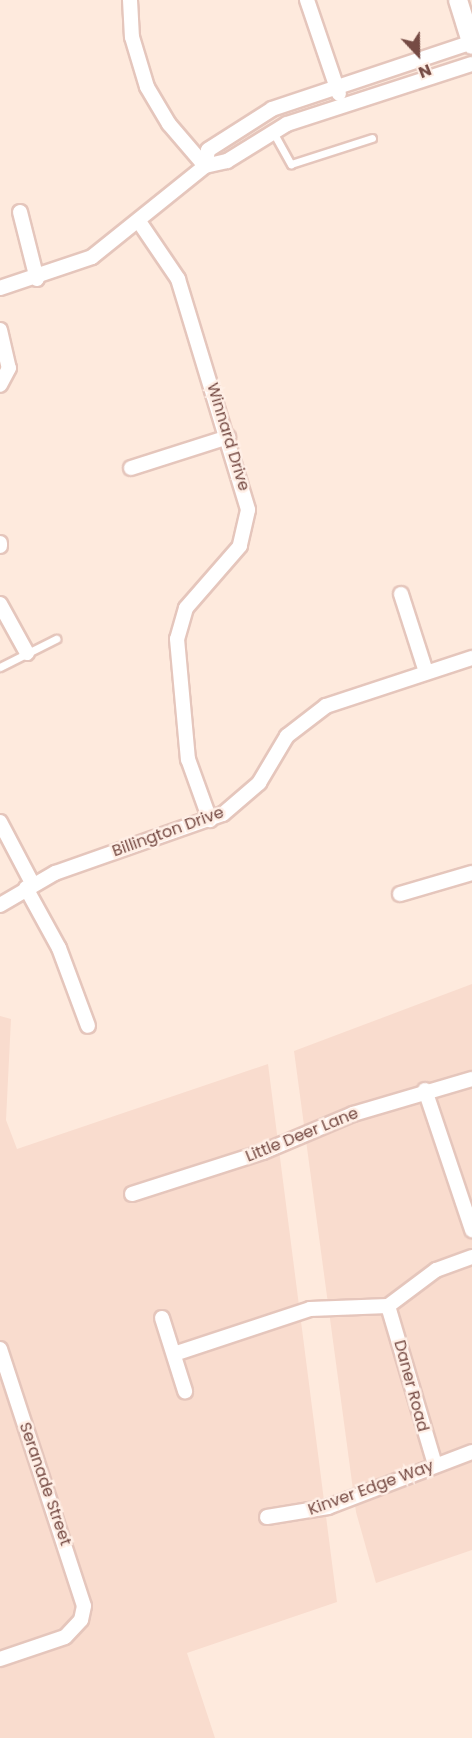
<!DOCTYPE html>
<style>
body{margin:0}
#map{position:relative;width:472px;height:1738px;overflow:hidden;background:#feeadd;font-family:Poppins,sans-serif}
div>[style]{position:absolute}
.residential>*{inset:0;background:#f9dcce}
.roads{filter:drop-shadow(2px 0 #e5c6bc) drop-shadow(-2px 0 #e5c6bc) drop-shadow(0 2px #e5c6bc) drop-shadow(0 -2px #e5c6bc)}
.lane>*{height:7px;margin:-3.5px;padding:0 3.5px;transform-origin:3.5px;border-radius:3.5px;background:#fff}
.street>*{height:14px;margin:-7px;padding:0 7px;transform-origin:7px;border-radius:7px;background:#fff}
.secondary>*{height:18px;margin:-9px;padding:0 9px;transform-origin:9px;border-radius:9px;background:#fff}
span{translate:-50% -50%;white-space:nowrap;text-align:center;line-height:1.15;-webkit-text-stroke:5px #ffefe6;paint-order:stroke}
.street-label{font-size:16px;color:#764b44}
.north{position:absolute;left:388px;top:24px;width:60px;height:60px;-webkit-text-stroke:4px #ffefe6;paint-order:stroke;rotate:158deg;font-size:16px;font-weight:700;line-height:24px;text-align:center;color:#764b44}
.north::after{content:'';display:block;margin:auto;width:21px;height:27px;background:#764b44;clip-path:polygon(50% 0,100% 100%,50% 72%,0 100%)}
</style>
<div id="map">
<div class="residential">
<div style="clip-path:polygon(472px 984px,472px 1550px,376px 1583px,356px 1512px,294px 1051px)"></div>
<div style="clip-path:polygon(0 1016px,11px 1019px,6px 1120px,17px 1149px,268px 1064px,337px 1602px,187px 1653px,215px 1738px,0 1738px)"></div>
</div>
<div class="roads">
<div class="lane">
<div style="left:273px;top:132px;width:37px;rotate:61deg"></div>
<div style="left:291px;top:164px;width:85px;rotate:-17.8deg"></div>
<div style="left:0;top:667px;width:63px;rotate:-26.6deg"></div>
</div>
<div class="street">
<div style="left:130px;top:0;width:37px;rotate:87deg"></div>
<div style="left:132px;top:37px;width:52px;rotate:73.3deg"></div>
<div style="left:147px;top:87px;width:43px;rotate:59.3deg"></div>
<div style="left:169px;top:124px;width:55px;rotate:49.4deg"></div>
<div style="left:307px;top:0;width:99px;rotate:71.2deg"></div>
<div style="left:205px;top:166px;width:16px;rotate:-79deg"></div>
<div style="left:208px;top:150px;width:76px;rotate:-32.6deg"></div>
<div style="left:272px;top:109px;width:211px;rotate:-18.5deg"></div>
<div style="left:20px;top:212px;width:69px;rotate:75.8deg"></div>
<div style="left:140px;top:223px;width:68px;rotate:55.8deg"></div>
<div style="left:178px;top:279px;width:241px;rotate:73.1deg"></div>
<div style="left:248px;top:510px;width:37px;rotate:103deg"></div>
<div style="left:240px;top:546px;width:82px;rotate:131.1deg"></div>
<div style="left:186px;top:608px;width:32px;rotate:106deg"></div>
<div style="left:177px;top:639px;width:121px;rotate:84.8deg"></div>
<div style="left:188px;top:759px;width:65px;rotate:70.2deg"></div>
<div style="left:0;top:288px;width:97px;rotate:-18.6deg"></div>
<div style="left:92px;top:257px;width:145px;rotate:-38.8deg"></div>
<div style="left:205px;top:166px;width:23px;rotate:-13deg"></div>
<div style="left:227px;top:161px;width:70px;rotate:-31.7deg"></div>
<div style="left:287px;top:124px;width:194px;rotate:-18deg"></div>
<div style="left:0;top:330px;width:39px;rotate:77deg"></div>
<div style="left:9px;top:368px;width:19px;rotate:118deg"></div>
<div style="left:131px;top:468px;width:102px;rotate:-17.7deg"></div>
<div style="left:0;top:543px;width:3px;rotate:90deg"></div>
<div style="left:401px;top:594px;width:82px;rotate:72.2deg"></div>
<div style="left:0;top:604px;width:56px;rotate:61.1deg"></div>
<div style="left:0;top:822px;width:69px;rotate:62.3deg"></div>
<div style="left:26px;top:888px;width:68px;rotate:61.2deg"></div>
<div style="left:59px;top:948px;width:83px;rotate:69.6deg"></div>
<div style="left:400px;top:894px;width:75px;rotate:-16.3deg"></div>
<div style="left:0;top:905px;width:64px;rotate:-30.2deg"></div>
<div style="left:55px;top:873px;width:178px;rotate:-19.4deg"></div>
<div style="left:223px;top:814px;width:48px;rotate:-40.7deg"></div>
<div style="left:259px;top:783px;width:55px;rotate:-59.2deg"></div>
<div style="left:287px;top:736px;width:49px;rotate:-37.6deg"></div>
<div style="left:326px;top:706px;width:154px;rotate:-18.2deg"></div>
<div style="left:425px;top:1090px;width:148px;rotate:71.4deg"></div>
<div style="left:132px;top:1194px;width:138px;rotate:-17.8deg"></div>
<div style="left:263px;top:1152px;width:98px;rotate:-22.9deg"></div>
<div style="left:353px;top:1114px;width:124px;rotate:-16.4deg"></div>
<div style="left:388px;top:1306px;width:166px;rotate:73.5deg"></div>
<div style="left:162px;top:1318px;width:77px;rotate:72.5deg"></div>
<div style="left:0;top:1349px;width:270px;rotate:71.9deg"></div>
<div style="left:84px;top:1606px;width:14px;rotate:102deg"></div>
<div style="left:81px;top:1620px;width:23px;rotate:133deg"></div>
<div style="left:65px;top:1637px;width:69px;rotate:161.3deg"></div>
<div style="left:174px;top:1354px;width:143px;rotate:-18.3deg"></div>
<div style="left:310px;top:1309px;width:78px;rotate:-2.2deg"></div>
<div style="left:388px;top:1306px;width:60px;rotate:-36.9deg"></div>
<div style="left:436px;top:1270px;width:38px;rotate:-20deg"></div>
<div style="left:267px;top:1517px;width:62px;rotate:-9.3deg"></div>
<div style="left:328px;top:1507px;width:154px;rotate:-20.9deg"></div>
</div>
<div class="secondary">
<div style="left:458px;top:0;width:47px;rotate:72.7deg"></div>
</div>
</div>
<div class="street-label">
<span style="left:228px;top:437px;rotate:73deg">Winnard Drive</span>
<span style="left:168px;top:832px;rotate:-20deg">Billington Drive</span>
<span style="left:302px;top:1135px;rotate:-22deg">Little Deer Lane</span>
<span style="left:411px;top:1386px;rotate:75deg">Daner Road</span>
<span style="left:45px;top:1484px;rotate:71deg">Seranade Street</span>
<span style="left:371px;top:1488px;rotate:-20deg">Kinver Edge Way</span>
</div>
<div class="north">N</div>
</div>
